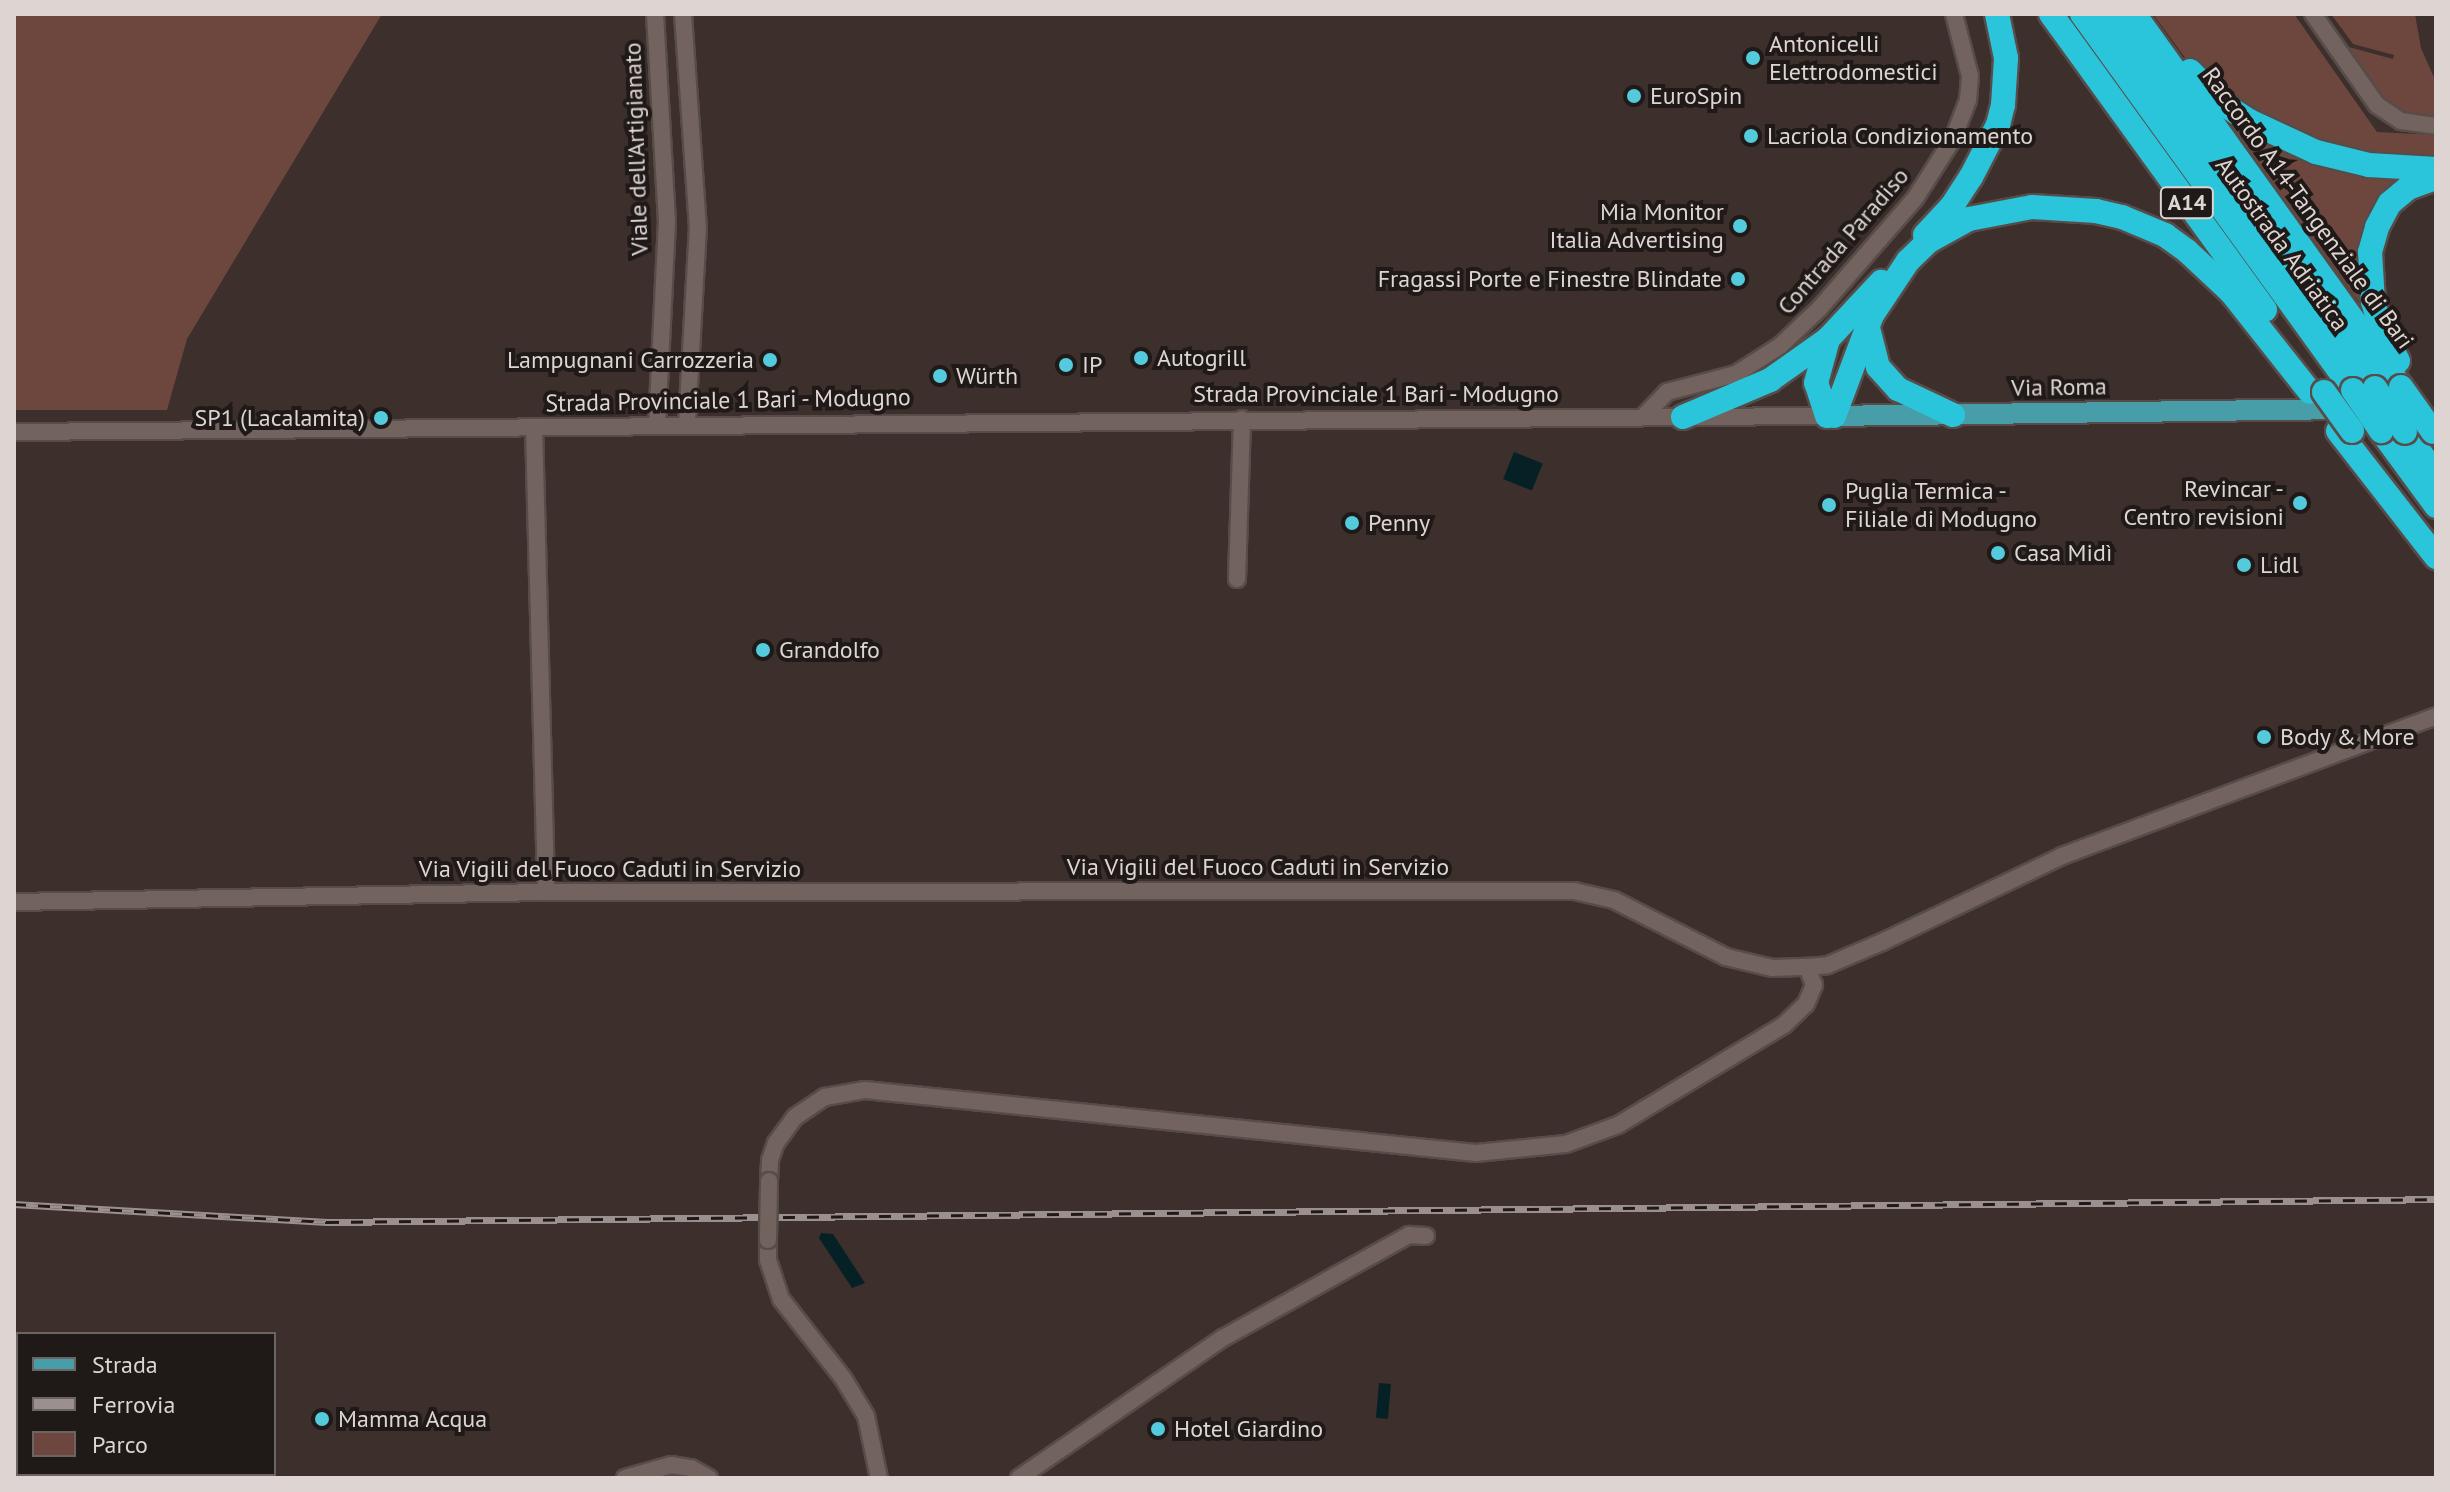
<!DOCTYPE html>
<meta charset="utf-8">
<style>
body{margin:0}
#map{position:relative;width:2450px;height:1492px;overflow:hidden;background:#3c2f2c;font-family:"PT Sans",sans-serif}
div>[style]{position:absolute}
.green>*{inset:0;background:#6d473e}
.water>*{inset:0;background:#052125;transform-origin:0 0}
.roads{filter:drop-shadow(2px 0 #574c49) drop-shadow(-2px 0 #574c49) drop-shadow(0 2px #574c49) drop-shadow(0 -2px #574c49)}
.minor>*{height:16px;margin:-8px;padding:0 8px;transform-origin:8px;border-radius:8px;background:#72635f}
.major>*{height:20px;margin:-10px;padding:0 10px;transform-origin:10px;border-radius:10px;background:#479ea9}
.highway>*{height:24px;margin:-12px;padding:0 12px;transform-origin:12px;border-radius:12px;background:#2ac5db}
.rail>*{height:7px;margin-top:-3.5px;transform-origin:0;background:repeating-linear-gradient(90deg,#1f1917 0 12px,#9b908e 0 24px);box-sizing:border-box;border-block:2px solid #9b908e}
.bridges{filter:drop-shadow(2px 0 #574c49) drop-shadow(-2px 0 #574c49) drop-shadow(0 2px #574c49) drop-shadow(0 -2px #574c49)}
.minor-bridge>*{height:16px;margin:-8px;padding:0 8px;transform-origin:8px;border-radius:8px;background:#72635f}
.highway-bridge>*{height:24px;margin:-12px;padding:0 12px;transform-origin:12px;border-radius:12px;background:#2ac5db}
.dots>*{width:22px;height:22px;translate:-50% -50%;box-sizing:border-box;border:4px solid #1f1917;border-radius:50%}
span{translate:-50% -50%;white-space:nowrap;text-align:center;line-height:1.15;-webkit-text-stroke:8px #1f1917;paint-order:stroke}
.shield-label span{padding:2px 6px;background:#1f1917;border:2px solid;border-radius:6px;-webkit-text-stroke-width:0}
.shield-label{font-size:22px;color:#ded5d3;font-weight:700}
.poi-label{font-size:24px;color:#ded5d3}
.left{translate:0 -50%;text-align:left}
.right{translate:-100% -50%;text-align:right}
.street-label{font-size:24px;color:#ded5d3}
.frame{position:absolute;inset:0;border:16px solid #ded5d3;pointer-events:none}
.legend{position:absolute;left:16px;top:1332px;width:260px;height:144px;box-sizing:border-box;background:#1f1917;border:2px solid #6b6462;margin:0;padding:10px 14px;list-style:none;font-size:24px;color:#ded5d3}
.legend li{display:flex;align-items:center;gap:16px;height:40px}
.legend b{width:40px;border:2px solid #6b6462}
</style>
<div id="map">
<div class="green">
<div style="clip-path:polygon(14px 14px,382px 14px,187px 339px,167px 410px,14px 410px)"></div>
<div style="clip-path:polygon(2153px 14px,2294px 14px,2377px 132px,2436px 135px,2436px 161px,2368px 158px,2273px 128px,2189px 63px)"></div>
<div style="clip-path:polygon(2331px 14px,2415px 14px,2421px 48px,2436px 82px,2436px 119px,2398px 112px,2384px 100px,2345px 46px,2393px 59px,2394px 55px,2353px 44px)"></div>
<div style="clip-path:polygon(2236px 123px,2396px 180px,2376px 213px,2364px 304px,2361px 305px,2232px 128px)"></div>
</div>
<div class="water">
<div style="left:1514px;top:452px;width:31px;height:29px;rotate:22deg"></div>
<div style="clip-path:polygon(821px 1233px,833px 1234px,865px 1283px,852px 1288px,819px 1238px)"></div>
<div style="left:1379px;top:1383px;width:12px;height:35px;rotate:5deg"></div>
</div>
<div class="roads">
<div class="minor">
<div style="left:655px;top:14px;width:207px;rotate:86.7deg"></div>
<div style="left:667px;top:221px;width:204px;rotate:92.8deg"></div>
<div style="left:683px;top:14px;width:213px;rotate:86deg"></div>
<div style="left:698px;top:226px;width:199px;rotate:93.2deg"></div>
<div style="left:2313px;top:14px;width:111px;rotate:54.9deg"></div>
<div style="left:2377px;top:105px;width:29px;rotate:34deg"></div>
<div style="left:2401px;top:121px;width:35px;rotate:8deg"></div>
<div style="left:1643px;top:417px;width:35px;rotate:-46deg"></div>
<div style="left:1667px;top:392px;width:71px;rotate:-14.6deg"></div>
<div style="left:1736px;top:374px;width:52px;rotate:-32.5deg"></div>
<div style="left:1780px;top:346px;width:55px;rotate:-43.5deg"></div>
<div style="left:1820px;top:308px;width:147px;rotate:-49.1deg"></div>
<div style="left:1916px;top:197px;width:69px;rotate:-57.5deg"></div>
<div style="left:1953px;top:139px;width:42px;rotate:-69deg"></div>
<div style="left:1968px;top:100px;width:24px;rotate:-85deg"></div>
<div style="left:1970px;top:76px;width:64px;rotate:-104.5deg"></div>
<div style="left:534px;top:427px;width:465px;rotate:88.5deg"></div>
<div style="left:14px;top:432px;width:1813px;rotate:-0.51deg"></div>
<div style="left:1237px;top:579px;width:160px;rotate:-88.2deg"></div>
<div style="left:14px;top:902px;width:532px;rotate:-1.08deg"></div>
<div style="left:546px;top:892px;width:1028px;rotate:-0.06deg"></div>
<div style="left:1574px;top:891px;width:41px;rotate:12.7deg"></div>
<div style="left:1614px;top:900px;width:126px;rotate:27deg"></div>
<div style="left:1726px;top:957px;width:47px;rotate:13.4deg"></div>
<div style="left:1772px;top:968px;width:35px;rotate:-2deg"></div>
<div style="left:1807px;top:967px;width:21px;rotate:-5deg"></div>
<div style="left:1828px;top:965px;width:59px;rotate:-23.1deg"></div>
<div style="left:1882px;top:942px;width:199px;rotate:-25.5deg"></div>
<div style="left:2062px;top:856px;width:399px;rotate:-20.5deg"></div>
<div style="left:769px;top:1181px;width:21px;rotate:-87deg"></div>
<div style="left:770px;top:1160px;width:18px;rotate:-71deg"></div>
<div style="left:776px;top:1143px;width:32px;rotate:-54deg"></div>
<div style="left:795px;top:1117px;width:36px;rotate:-34deg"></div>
<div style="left:825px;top:1097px;width:41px;rotate:-9.9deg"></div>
<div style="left:865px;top:1090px;width:614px;rotate:5.89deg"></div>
<div style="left:1476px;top:1153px;width:90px;rotate:-5.7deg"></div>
<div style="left:1566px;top:1144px;width:55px;rotate:-20.1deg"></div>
<div style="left:1618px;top:1125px;width:194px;rotate:-31.1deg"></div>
<div style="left:1784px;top:1025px;width:30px;rotate:-44deg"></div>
<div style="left:1806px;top:1004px;width:21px;rotate:-67deg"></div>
<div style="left:1814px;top:985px;width:19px;rotate:-111deg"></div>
<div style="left:768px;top:1240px;width:20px;rotate:90deg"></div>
<div style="left:768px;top:1260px;width:41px;rotate:71.6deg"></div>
<div style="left:781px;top:1299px;width:100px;rotate:51.9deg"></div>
<div style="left:843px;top:1378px;width:44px;rotate:58.8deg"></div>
<div style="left:866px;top:1416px;width:63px;rotate:78.2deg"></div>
<div style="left:625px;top:1478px;width:48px;rotate:-15.8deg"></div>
<div style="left:671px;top:1465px;width:20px;rotate:9deg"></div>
<div style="left:691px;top:1468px;width:21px;rotate:29deg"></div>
<div style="left:1019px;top:1478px;width:247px;rotate:-34.5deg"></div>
<div style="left:1223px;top:1338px;width:213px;rotate:-29deg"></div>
<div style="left:1409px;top:1235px;width:17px;rotate:3deg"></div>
</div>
<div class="major">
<div style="left:1827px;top:416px;width:521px;rotate:-0.77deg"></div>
</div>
<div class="highway">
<div style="left:2051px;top:14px;width:365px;rotate:54.1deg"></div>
<div style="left:2082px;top:14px;width:463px;rotate:54.2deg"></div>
<div style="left:2106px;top:14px;width:461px;rotate:54.3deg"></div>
<div style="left:2134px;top:14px;width:459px;rotate:54.4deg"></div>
<div style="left:2190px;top:71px;width:47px;rotate:45deg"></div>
<div style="left:2223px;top:104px;width:31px;rotate:33deg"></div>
<div style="left:2249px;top:121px;width:74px;rotate:24.8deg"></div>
<div style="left:2316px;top:152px;width:55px;rotate:13.8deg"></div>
<div style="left:2369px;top:165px;width:67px;rotate:3.4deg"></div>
<div style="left:1925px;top:235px;width:40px;rotate:-47deg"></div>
<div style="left:1952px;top:206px;width:35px;rotate:-57deg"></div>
<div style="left:1971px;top:177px;width:59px;rotate:-62.6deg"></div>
<div style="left:1998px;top:125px;width:21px;rotate:-76deg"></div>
<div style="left:2003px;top:105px;width:47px;rotate:-86.3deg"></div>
<div style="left:2006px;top:58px;width:45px;rotate:-101.6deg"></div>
<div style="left:1868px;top:328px;width:40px;rotate:75.6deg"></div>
<div style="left:1878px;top:367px;width:30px;rotate:48deg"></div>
<div style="left:1898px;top:389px;width:61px;rotate:25.3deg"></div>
<div style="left:2398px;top:361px;width:39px;rotate:-117deg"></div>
<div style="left:2380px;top:326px;width:25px;rotate:-106deg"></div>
<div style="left:2373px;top:302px;width:50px;rotate:-93.4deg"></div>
<div style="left:2370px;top:252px;width:26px;rotate:-74deg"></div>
<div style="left:2377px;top:227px;width:27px;rotate:-62deg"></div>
<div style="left:2390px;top:203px;width:23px;rotate:-40deg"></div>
<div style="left:2408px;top:188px;width:30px;rotate:-20deg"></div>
<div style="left:1827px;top:416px;width:35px;rotate:-108deg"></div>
<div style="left:1816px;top:383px;width:46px;rotate:-74.7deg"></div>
<div style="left:1828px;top:339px;width:78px;rotate:-47.1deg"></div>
<div style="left:1834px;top:416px;width:108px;rotate:-69.4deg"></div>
<div style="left:1872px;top:315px;width:65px;rotate:-56.3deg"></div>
<div style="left:1908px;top:261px;width:29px;rotate:-44deg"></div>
<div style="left:1929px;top:241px;width:46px;rotate:-28.8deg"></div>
<div style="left:1969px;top:219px;width:64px;rotate:-10.8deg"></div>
<div style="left:2032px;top:207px;width:64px;rotate:3.6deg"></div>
<div style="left:2096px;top:211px;width:27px;rotate:13deg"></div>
<div style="left:2122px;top:217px;width:47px;rotate:22.7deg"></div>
<div style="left:2165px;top:235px;width:27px;rotate:36deg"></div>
<div style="left:2187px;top:251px;width:60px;rotate:43deg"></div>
<div style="left:2231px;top:292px;width:127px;rotate:51.7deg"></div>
<div style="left:1683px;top:417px;width:95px;rotate:-23deg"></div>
<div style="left:1770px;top:380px;width:71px;rotate:-35.3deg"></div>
<div style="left:2338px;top:431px;width:160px;rotate:52.1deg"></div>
<div style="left:2381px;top:431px;width:93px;rotate:53.7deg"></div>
<div style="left:2405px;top:432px;width:52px;rotate:53.6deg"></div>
</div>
</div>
<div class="rail">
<div style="left:14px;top:1204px;width:314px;rotate:3.3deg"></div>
<div style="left:327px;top:1222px;width:2109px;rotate:-0.62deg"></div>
</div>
<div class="bridges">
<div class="minor-bridge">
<div style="left:768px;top:1240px;width:59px;rotate:-89deg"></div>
</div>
<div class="highway-bridge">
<div style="left:2401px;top:387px;width:55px;rotate:54.6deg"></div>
<div style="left:2375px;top:388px;width:53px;rotate:55.7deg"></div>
<div style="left:2353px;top:390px;width:50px;rotate:55.7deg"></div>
<div style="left:2324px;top:392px;width:48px;rotate:54.3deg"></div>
</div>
</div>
<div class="dots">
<div style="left:1753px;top:58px;background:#54cadd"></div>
<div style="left:1634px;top:96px;background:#54cadd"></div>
<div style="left:1751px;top:136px;background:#54cadd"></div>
<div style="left:1740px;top:226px;background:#54cadd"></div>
<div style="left:1738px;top:279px;background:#54cadd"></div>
<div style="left:1141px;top:358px;background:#54cadd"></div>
<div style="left:770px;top:360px;background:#54cadd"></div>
<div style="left:1066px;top:365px;background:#54cadd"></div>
<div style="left:940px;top:376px;background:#54cadd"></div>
<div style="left:381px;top:418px;background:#54cadd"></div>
<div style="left:2300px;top:503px;background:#54cadd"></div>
<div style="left:1829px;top:505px;background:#54cadd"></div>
<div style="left:1352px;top:523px;background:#54cadd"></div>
<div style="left:1998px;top:553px;background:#54cadd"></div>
<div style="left:2244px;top:565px;background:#54cadd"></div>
<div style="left:763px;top:650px;background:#54cadd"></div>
<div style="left:2264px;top:737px;background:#54cadd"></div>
<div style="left:322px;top:1419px;background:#54cadd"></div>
<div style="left:1158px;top:1429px;background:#54cadd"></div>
</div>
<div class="shield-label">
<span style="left:2187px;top:203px">A14</span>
</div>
<div class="poi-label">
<span class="left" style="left:1769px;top:58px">Antonicelli<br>Elettrodomestici</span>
<span class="left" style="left:1650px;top:96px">EuroSpin</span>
<span class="left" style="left:1767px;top:136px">Lacriola Condizionamento</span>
<span class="right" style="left:1724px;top:226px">Mia Monitor<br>Italia Advertising</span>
<span class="right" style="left:1722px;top:279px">Fragassi Porte e Finestre Blindate</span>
<span class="left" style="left:1157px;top:358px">Autogrill</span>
<span class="right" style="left:754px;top:360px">Lampugnani Carrozzeria</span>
<span class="left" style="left:1082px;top:365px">IP</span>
<span class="left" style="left:956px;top:376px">Würth</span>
<span class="right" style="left:365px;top:418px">SP1 (Lacalamita)</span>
<span class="right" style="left:2284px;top:503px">Revincar -<br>Centro revisioni</span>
<span class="left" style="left:1845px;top:505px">Puglia Termica -<br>Filiale di Modugno</span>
<span class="left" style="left:1368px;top:523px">Penny</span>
<span class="left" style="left:2014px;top:553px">Casa Midì</span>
<span class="left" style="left:2260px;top:565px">Lidl</span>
<span class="left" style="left:779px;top:650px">Grandolfo</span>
<span class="left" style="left:2280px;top:737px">Body &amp; More</span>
<span class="left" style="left:338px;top:1419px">Mamma Acqua</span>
<span class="left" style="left:1174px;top:1429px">Hotel Giardino</span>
</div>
<div class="street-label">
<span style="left:636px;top:149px;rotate:-92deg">Viale dell'Artigianato</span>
<span style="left:2308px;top:208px;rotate:54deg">Raccordo A14-Tangenziale di Bari</span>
<span style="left:1843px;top:241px;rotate:-49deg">Contrada Paradiso</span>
<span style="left:2282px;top:244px;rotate:54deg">Autostrada Adriatica</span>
<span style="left:2059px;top:387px;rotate:-1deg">Via Roma</span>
<span style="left:1376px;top:394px">Strada Provinciale 1 Bari - Modugno</span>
<span style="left:728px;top:400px;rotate:-1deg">Strada Provinciale 1 Bari - Modugno</span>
<span style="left:1258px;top:867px">Via Vigili del Fuoco Caduti in Servizio</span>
<span style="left:610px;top:869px">Via Vigili del Fuoco Caduti in Servizio</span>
</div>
<div class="frame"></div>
<ul class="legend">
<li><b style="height:10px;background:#479ea9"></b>Strada</li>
<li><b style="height:10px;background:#9b908e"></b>Ferrovia</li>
<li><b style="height:22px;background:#6d473e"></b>Parco</li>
</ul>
</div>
